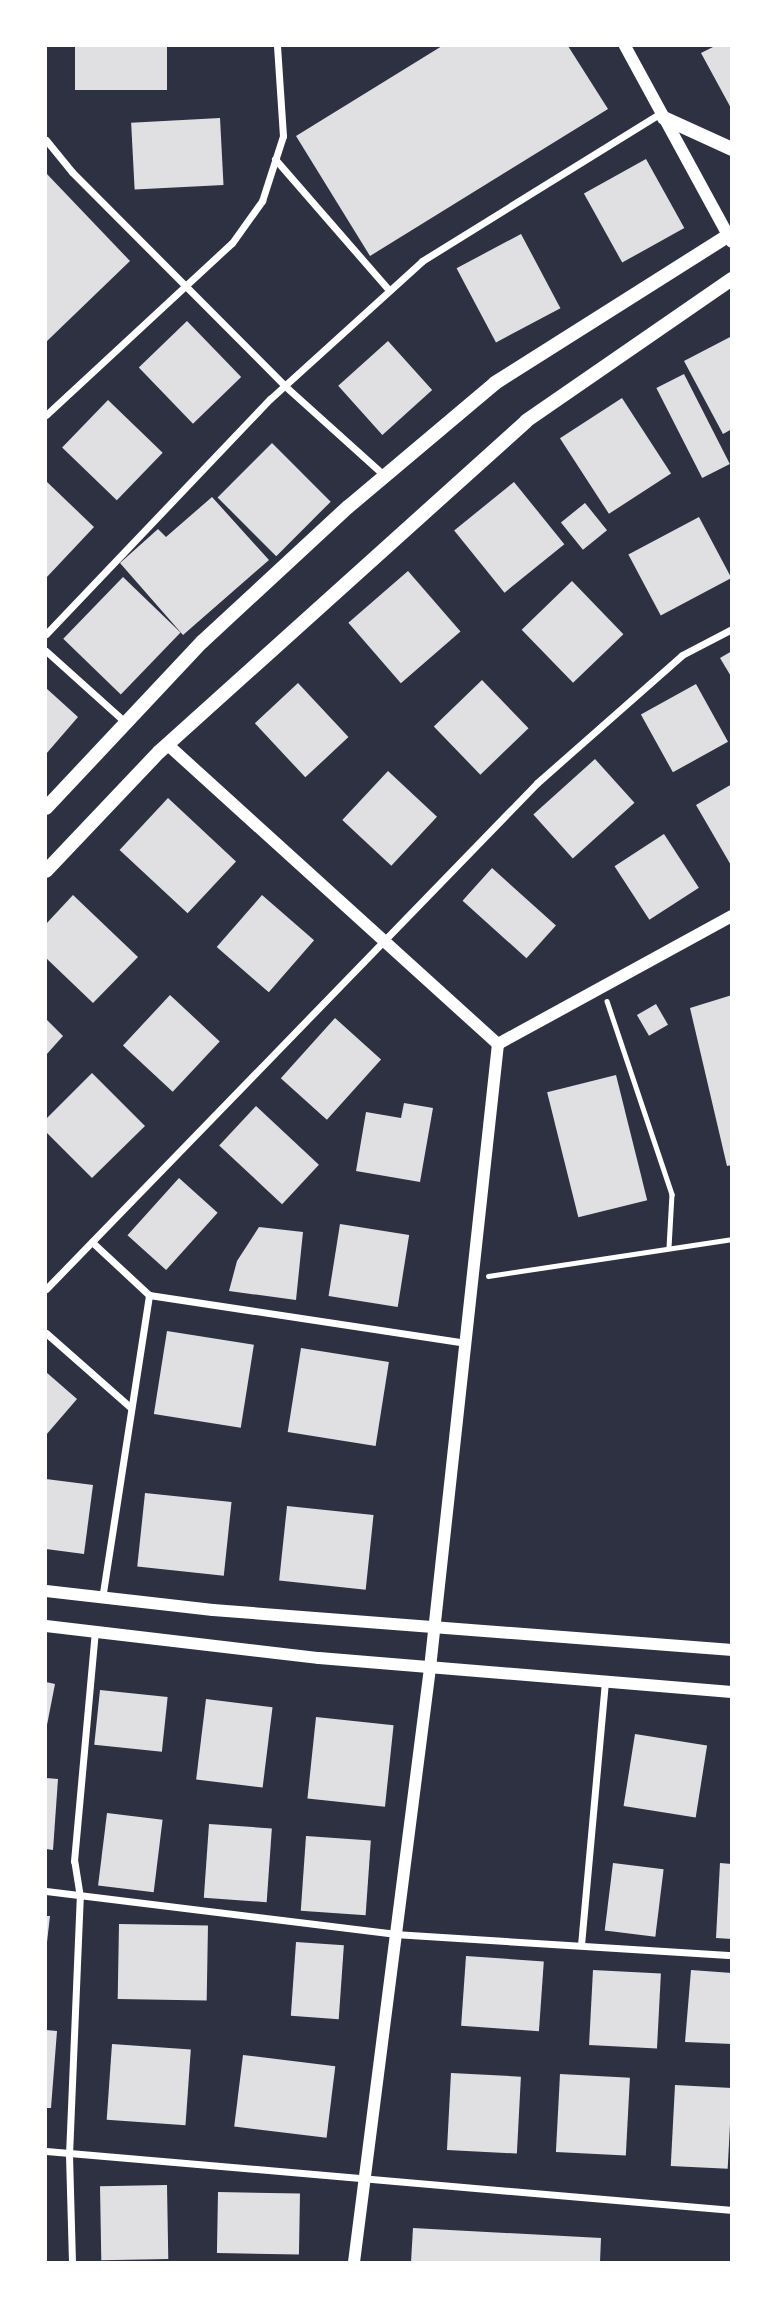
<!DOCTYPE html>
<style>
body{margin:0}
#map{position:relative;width:777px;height:2308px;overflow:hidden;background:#2d3142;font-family:"IBM Plex Sans",sans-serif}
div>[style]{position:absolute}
.building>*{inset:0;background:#e0e0e3;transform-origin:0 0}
.path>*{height:4.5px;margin:-2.25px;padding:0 2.25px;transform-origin:2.25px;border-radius:2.25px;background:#fff}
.minor>*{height:7px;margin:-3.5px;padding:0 3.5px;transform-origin:3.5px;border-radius:3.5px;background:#fff}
.tertiary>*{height:12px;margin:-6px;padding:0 6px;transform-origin:6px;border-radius:6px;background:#fff}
.secondary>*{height:14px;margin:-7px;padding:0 7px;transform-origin:7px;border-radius:7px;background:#fff}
span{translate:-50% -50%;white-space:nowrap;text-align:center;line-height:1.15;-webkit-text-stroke:6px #fff;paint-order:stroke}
.frame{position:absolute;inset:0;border:47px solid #fff;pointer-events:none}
</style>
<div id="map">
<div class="building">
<div style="left:75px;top:46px;width:92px;height:44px"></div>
<div style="clip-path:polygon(442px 46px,568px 46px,608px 109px,370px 256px,296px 136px)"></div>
<div style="clip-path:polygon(715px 46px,732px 46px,732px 110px,701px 53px)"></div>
<div style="left:220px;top:118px;width:67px;height:89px;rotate:87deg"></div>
<div style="left:646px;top:159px;width:79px;height:71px;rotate:61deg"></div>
<div style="clip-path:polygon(46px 173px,130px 261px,46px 342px)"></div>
<div style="left:521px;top:234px;width:84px;height:73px;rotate:62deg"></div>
<div style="left:187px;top:321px;width:78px;height:67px;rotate:46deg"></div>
<div style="clip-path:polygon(732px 336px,732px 429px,723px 434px,684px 361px)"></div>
<div style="left:388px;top:341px;width:66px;height:67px;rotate:48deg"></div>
<div style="left:684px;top:374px;width:101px;height:31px;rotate:63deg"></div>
<div style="left:622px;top:398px;width:90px;height:74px;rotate:57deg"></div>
<div style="left:108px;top:400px;width:76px;height:66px;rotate:44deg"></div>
<div style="left:272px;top:443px;width:83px;height:77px;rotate:45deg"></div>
<div style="clip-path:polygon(46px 481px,94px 527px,46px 578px)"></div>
<div style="left:514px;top:482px;width:80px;height:77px;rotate:51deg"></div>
<div style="clip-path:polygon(212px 497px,269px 560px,183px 635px,120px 563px,158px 529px,166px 537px)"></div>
<div style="left:585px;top:503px;width:35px;height:31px;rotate:51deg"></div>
<div style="left:699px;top:517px;width:69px;height:80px;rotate:62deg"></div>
<div style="left:408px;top:571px;width:80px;height:79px;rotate:49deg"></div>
<div style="left:123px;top:577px;width:80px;height:86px;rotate:44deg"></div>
<div style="left:572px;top:581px;width:74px;height:70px;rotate:46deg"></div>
<div style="clip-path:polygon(732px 651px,732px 678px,720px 658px)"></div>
<div style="left:482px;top:680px;width:67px;height:67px;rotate:46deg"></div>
<div style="left:298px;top:683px;width:74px;height:59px;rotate:47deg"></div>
<div style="left:696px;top:684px;width:66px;height:63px;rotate:61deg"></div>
<div style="clip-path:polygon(46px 688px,78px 717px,46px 754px)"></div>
<div style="left:595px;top:759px;width:59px;height:83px;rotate:48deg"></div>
<div style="left:388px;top:771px;width:67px;height:67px;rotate:43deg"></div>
<div style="clip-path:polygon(732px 784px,732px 867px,696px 805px)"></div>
<div style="left:168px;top:798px;width:93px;height:71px;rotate:43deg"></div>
<div style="left:664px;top:834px;width:64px;height:59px;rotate:57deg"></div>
<div style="left:492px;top:868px;width:86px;height:44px;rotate:42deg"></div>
<div style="clip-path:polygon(73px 895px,138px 957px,93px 1003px,46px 958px,46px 924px)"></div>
<div style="left:262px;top:895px;width:69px;height:69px;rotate:41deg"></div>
<div style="left:170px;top:995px;width:68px;height:69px;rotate:43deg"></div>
<div style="clip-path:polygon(732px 995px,732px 1165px,727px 1166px,690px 1008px)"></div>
<div style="left:656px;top:1004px;width:24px;height:22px;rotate:60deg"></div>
<div style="left:335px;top:1018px;width:62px;height:81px;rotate:42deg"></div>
<div style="clip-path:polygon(46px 1019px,63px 1036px,46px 1055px)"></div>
<div style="clip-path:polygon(92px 1073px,145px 1126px,92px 1178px,46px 1132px,46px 1119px)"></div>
<div style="left:616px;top:1075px;width:129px;height:71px;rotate:76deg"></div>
<div style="clip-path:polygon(404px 1103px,433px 1108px,420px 1182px,356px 1171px,366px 1112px,401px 1118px)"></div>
<div style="left:256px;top:1106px;width:86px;height:54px;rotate:43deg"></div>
<div style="left:179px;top:1178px;width:52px;height:77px;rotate:42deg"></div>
<div style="left:340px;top:1224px;width:70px;height:73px;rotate:9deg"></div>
<div style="clip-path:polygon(259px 1227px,303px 1232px,296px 1300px,229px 1291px,237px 1261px)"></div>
<div style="left:167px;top:1331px;width:88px;height:84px;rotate:9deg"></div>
<div style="left:301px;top:1348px;width:89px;height:85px;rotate:9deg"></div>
<div style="clip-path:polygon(46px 1372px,77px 1399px,46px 1435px)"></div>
<div style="clip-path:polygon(46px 1479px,93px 1485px,84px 1554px,46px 1549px)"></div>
<div style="left:145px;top:1493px;width:87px;height:74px;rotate:6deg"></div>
<div style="left:287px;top:1506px;width:87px;height:75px;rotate:6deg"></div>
<div style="clip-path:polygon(46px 1682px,55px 1684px,47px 1725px,46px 1725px)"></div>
<div style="left:100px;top:1690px;width:68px;height:55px;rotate:6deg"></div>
<div style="left:206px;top:1699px;width:67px;height:81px;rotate:7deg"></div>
<div style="left:316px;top:1717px;width:78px;height:82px;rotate:6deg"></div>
<div style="left:635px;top:1734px;width:73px;height:73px;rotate:9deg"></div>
<div style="clip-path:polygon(46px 1778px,58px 1779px,53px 1850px,46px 1849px)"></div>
<div style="left:107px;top:1813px;width:56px;height:73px;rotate:7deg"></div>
<div style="left:209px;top:1824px;width:63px;height:74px;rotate:4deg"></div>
<div style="left:306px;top:1836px;width:65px;height:75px;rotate:4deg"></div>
<div style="left:613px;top:1863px;width:51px;height:68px;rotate:7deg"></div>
<div style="clip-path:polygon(720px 1863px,732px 1864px,732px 1939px,716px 1938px)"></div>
<div style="clip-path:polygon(46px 1916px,50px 1916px,47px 1942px,46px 1942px)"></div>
<div style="left:119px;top:1924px;width:89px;height:75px;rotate:1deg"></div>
<div style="left:296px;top:1942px;width:48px;height:74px;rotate:4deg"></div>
<div style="left:466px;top:1956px;width:78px;height:70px;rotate:4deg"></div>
<div style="left:593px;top:1970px;width:68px;height:75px;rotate:3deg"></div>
<div style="clip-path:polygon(691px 1970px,732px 1973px,732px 2044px,685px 2042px)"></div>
<div style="clip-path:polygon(46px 2030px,57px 2031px,51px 2108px,46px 2108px)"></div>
<div style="left:112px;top:2044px;width:79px;height:76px;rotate:4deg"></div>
<div style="left:243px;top:2055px;width:93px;height:72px;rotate:7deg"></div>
<div style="left:451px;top:2073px;width:70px;height:77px;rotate:3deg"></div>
<div style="left:560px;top:2074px;width:70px;height:78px;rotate:3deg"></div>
<div style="left:675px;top:2085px;width:57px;height:81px;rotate:3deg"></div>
<div style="left:167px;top:2185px;width:74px;height:67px;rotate:89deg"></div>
<div style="left:218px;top:2192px;width:82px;height:61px;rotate:1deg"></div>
<div style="clip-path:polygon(413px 2228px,601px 2238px,600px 2262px,411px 2262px)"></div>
</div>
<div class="path">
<div style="left:607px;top:1001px;width:204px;rotate:71.4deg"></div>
<div style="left:672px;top:1194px;width:54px;rotate:93.2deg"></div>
<div style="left:488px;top:1276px;width:247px;rotate:-8.6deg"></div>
</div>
<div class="minor">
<div style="left:46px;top:140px;width:41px;rotate:50.9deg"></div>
<div style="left:72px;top:172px;width:302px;rotate:45.1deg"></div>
<div style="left:285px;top:386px;width:135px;rotate:42deg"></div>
<div style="left:275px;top:159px;width:174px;rotate:49deg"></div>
<div style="left:46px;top:415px;width:253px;rotate:-42.8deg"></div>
<div style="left:232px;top:243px;width:52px;rotate:-54.5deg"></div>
<div style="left:262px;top:201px;width:68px;rotate:-72.1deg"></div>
<div style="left:283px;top:136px;width:90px;rotate:-93.8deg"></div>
<div style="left:46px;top:634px;width:325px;rotate:-46.4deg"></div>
<div style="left:270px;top:399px;width:205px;rotate:-42.2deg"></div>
<div style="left:422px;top:261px;width:281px;rotate:-31.8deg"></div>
<div style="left:46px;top:651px;width:106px;rotate:41.9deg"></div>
<div style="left:92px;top:1242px;width:78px;rotate:42.9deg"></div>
<div style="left:46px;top:1289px;width:705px;rotate:-45.86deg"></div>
<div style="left:537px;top:783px;width:193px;rotate:-41.4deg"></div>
<div style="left:682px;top:655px;width:56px;rotate:-27.5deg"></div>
<div style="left:46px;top:1333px;width:113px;rotate:41.4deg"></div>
<div style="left:102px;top:1599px;width:308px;rotate:-81.2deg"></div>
<div style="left:149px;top:1295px;width:321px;rotate:8.6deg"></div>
<div style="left:46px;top:1891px;width:351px;rotate:7deg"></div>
<div style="left:394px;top:1934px;width:339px;rotate:3.6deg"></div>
<div style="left:581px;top:1945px;width:263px;rotate:-84.8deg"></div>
<div style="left:46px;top:2151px;width:689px;rotate:4.92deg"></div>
<div style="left:72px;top:2262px;width:107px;rotate:-91.6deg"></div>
<div style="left:69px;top:2155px;width:258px;rotate:-87.6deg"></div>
<div style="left:80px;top:1897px;width:36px;rotate:-99deg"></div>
<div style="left:74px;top:1861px;width:230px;rotate:-84.8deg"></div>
</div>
<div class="tertiary">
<div style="left:625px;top:46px;width:223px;rotate:61.4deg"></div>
<div style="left:168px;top:745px;width:445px;rotate:42.2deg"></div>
<div style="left:498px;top:1044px;width:628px;rotate:96.22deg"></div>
<div style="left:430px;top:1668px;width:599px;rotate:97.29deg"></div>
<div style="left:498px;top:1044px;width:267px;rotate:-28.7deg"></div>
<div style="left:46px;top:1591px;width:168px;rotate:6.5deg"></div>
<div style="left:213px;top:1610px;width:521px;rotate:4.41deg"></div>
<div style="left:46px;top:1626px;width:275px;rotate:6.7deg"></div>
<div style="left:319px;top:1658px;width:414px;rotate:4.7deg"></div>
</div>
<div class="secondary">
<div style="left:664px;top:118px;width:75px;rotate:24.5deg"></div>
<div style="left:46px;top:808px;width:228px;rotate:-46.8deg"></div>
<div style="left:202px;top:642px;width:199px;rotate:-42.8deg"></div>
<div style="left:348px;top:507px;width:192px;rotate:-40.1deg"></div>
<div style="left:495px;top:383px;width:280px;rotate:-32.3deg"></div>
<div style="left:46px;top:871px;width:164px;rotate:-46.5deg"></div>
<div style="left:159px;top:752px;width:494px;rotate:-42deg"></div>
<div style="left:526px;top:421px;width:250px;rotate:-34.6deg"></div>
</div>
<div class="frame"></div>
</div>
